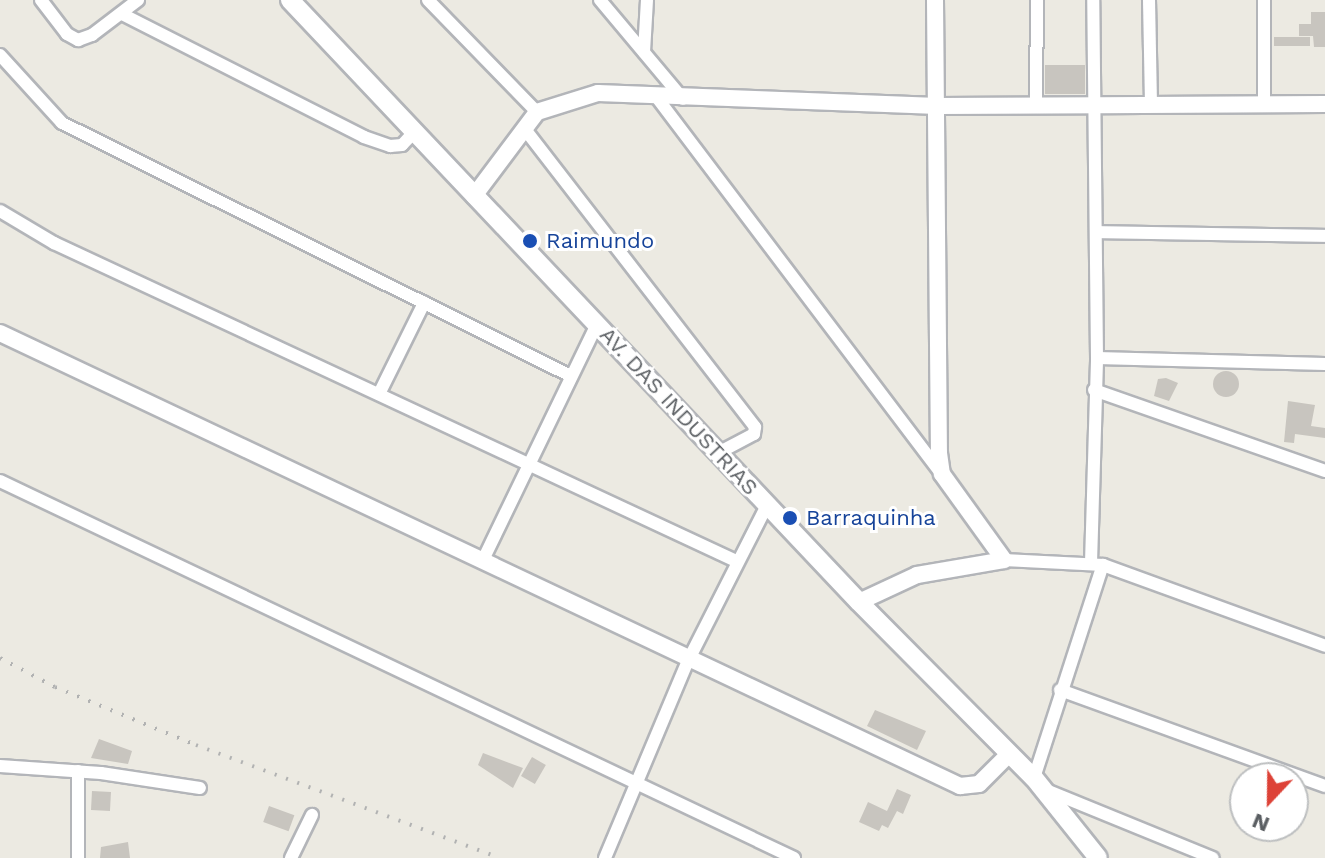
<!DOCTYPE html>
<style>
body{margin:0}
#map{position:relative;width:1325px;height:858px;overflow:hidden;background:#eceae2;font-family:"Work Sans",sans-serif}
div>[style]{position:absolute}
.building>*{inset:0;background:#c8c5bf;transform-origin:0 0}
.round{border-radius:50%}
.roads{filter:drop-shadow(2px 0 #b3b5b9) drop-shadow(-2px 0 #b3b5b9) drop-shadow(0 2px #b3b5b9) drop-shadow(0 -2px #b3b5b9)}
.minor>*{height:12px;margin:-6px;padding:0 6px;transform-origin:6px;border-radius:6px;background:#fff}
.tertiary>*{height:16px;margin:-8px;padding:0 8px;transform-origin:8px;border-radius:8px;background:#fff}
.secondary>*{height:18px;margin:-9px;padding:0 9px;transform-origin:9px;border-radius:9px;background:#fff}
.rail>*{height:4px;margin-top:-2px;transform-origin:0;background:repeating-linear-gradient(90deg,#b1b2b2 0 2px,transparent 0 12px)}
.dots>*{width:22px;height:22px;translate:-50% -50%;box-sizing:border-box;border:4px solid #fff;border-radius:50%}
span{translate:-50% -50%;white-space:nowrap;text-align:center;line-height:1.15;-webkit-text-stroke:6px #fff;paint-order:stroke}
.transit-label{font-size:22px;color:#164399}
.left{translate:0 -50%;text-align:left}
.street-label{font-size:22px;color:#5a5e62}
.north{position:absolute;left:1229px;top:762px;width:80px;height:80px;box-sizing:border-box;background:#fff;border:2px solid #bdbfc0;border-radius:50%;rotate:202deg;font-size:22px;font-weight:700;line-height:32px;text-align:center;color:#5a5e62}
.north::after{content:'';display:block;margin:auto;width:28px;height:36px;background:#dd4237;clip-path:polygon(50% 0,100% 100%,50% 72%,0 100%)}
</style>
<div id="map">
<div class="building">
<div style="clip-path:polygon(1311px 12px,1325px 12px,1325px 47px,1314px 47px,1313px 36px,1299px 36px,1299px 24px,1311px 24px)"></div>
<div style="left:1274px;top:37px;width:36px;height:9px"></div>
<div style="left:1045px;top:65px;width:40px;height:29px"></div>
<div class="round" style="left:1213px;top:371px;width:26px;height:26px"></div>
<div style="clip-path:polygon(1166px 378px,1178px 383px,1169px 401px,1154px 396px,1158px 379px)"></div>
<div style="clip-path:polygon(1288px 401px,1315px 405px,1311px 426px,1325px 428px,1325px 438px,1295px 434px,1294px 443px,1284px 442px)"></div>
<div style="clip-path:polygon(875px 710px,926px 731px,917px 750px,867px 726px)"></div>
<div style="clip-path:polygon(99px 739px,132px 751px,128px 764px,91px 758px)"></div>
<div style="clip-path:polygon(483px 753px,523px 768px,513px 788px,478px 765px)"></div>
<div style="left:532px;top:757px;width:16px;height:22px;rotate:30deg"></div>
<div style="clip-path:polygon(897px 789px,911px 795px,903px 814px,897px 811px,888px 828px,882px 825px,879px 831px,859px 822px,868px 802px,887px 811px)"></div>
<div style="left:92px;top:791px;width:19px;height:19px;rotate:3deg"></div>
<div style="left:269px;top:806px;width:27px;height:17px;rotate:20deg"></div>
<div style="clip-path:polygon(128px 842px,130px 858px,100px 858px,101px 847px)"></div>
</div>
<div class="roads">
<div class="minor">
<div style="left:41px;top:0;width:43px;rotate:52.6deg"></div>
<div style="left:67px;top:34px;width:13px;rotate:29deg"></div>
<div style="left:78px;top:40px;width:15px;rotate:-20deg"></div>
<div style="left:92px;top:35px;width:58px;rotate:-37.3deg"></div>
<div style="left:428px;top:0;width:156px;rotate:45.8deg"></div>
<div style="left:600px;top:0;width:129px;rotate:50deg"></div>
<div style="left:1149px;top:0;width:105px;rotate:88.9deg"></div>
<div style="left:1264px;top:0;width:104px;rotate:90deg"></div>
<div style="left:122px;top:14px;width:271px;rotate:26.9deg"></div>
<div style="left:364px;top:137px;width:28px;rotate:19deg"></div>
<div style="left:390px;top:146px;width:12px;rotate:-5deg"></div>
<div style="left:402px;top:145px;width:18px;rotate:-47deg"></div>
<div style="left:644px;top:52px;width:52px;rotate:-86.7deg"></div>
<div style="left:0;top:55px;width:92px;rotate:47.6deg"></div>
<div style="left:62px;top:123px;width:568px;rotate:26.43deg"></div>
<div style="left:655px;top:95px;width:475px;rotate:52.9deg"></div>
<div style="left:1036px;top:107px;width:107px;rotate:-89.5deg"></div>
<div style="left:524px;top:128px;width:378px;rotate:52.3deg"></div>
<div style="left:755px;top:427px;width:7px;rotate:98deg"></div>
<div style="left:754px;top:434px;width:41px;rotate:152.2deg"></div>
<div style="left:0;top:211px;width:63px;rotate:30.7deg"></div>
<div style="left:54px;top:243px;width:752px;rotate:25deg"></div>
<div style="left:1097px;top:232px;width:228px;rotate:1deg"></div>
<div style="left:1097px;top:358px;width:228px;rotate:1.5deg"></div>
<div style="left:1094px;top:390px;width:245px;rotate:19.3deg"></div>
<div style="left:379px;top:394px;width:102px;rotate:-63.7deg"></div>
<div style="left:0;top:481px;width:879px;rotate:25.4deg"></div>
<div style="left:1004px;top:560px;width:99px;rotate:2.9deg"></div>
<div style="left:1103px;top:565px;width:236px;rotate:20deg"></div>
<div style="left:482px;top:562px;width:264px;rotate:-64.2deg"></div>
<div style="left:1091px;top:563px;width:205px;rotate:-88.3deg"></div>
<div style="left:1097px;top:358px;width:358px;rotate:-90.6deg"></div>
<div style="left:1060px;top:690px;width:282px;rotate:19.9deg"></div>
<div style="left:0;top:766px;width:101px;rotate:4deg"></div>
<div style="left:101px;top:773px;width:100px;rotate:8.6deg"></div>
<div style="left:1034px;top:778px;width:224px;rotate:-72.1deg"></div>
<div style="left:1046px;top:790px;width:180px;rotate:22.2deg"></div>
<div style="left:78px;top:858px;width:87px;rotate:-90deg"></div>
<div style="left:291px;top:858px;width:48px;rotate:-64deg"></div>
<div style="left:605px;top:858px;width:214px;rotate:-67.2deg"></div>
<div style="left:688px;top:661px;width:175px;rotate:-63.1deg"></div>
</div>
<div class="tertiary">
<div style="left:935px;top:0;width:453px;rotate:89.5deg"></div>
<div style="left:939px;top:453px;width:21px;rotate:82deg"></div>
<div style="left:942px;top:474px;width:106px;rotate:54.2deg"></div>
<div style="left:474px;top:196px;width:105px;rotate:-53.1deg"></div>
<div style="left:537px;top:112px;width:64px;rotate:-17.3deg"></div>
<div style="left:598px;top:93px;width:340px;rotate:2.2deg"></div>
<div style="left:938px;top:106px;width:387px;rotate:-0.3deg"></div>
<div style="left:0;top:333px;width:1062px;rotate:25.26deg"></div>
<div style="left:960px;top:786px;width:19px;rotate:-6deg"></div>
<div style="left:979px;top:784px;width:42px;rotate:-45deg"></div>
<div style="left:859px;top:602px;width:64px;rotate:-25deg"></div>
<div style="left:917px;top:575px;width:88px;rotate:-9.8deg"></div>
</div>
<div class="secondary">
<div style="left:290px;top:0;width:828px;rotate:46.61deg"></div>
<div style="left:859px;top:602px;width:248px;rotate:45.2deg"></div>
<div style="left:1034px;top:778px;width:102px;rotate:51.3deg"></div>
</div>
</div>
<div class="rail">
<div style="left:0;top:658px;width:62px;rotate:27.8deg"></div>
<div style="left:55px;top:687px;width:152px;rotate:22.4deg"></div>
<div style="left:196px;top:745px;width:324px;rotate:20.4deg"></div>
</div>
<div class="dots">
<div style="left:530px;top:241px;background:#1a4fb4"></div>
<div style="left:790px;top:518px;background:#1a4fb4"></div>
</div>
<div class="transit-label">
<span class="left" style="left:546px;top:241px">Raimundo</span>
<span class="left" style="left:806px;top:518px">Barraquinha</span>
</div>
<div class="street-label">
<span style="left:679px;top:411px;rotate:47deg">AV. DAS INDUSTRIAS</span>
</div>
<div class="north">N</div>
</div>
